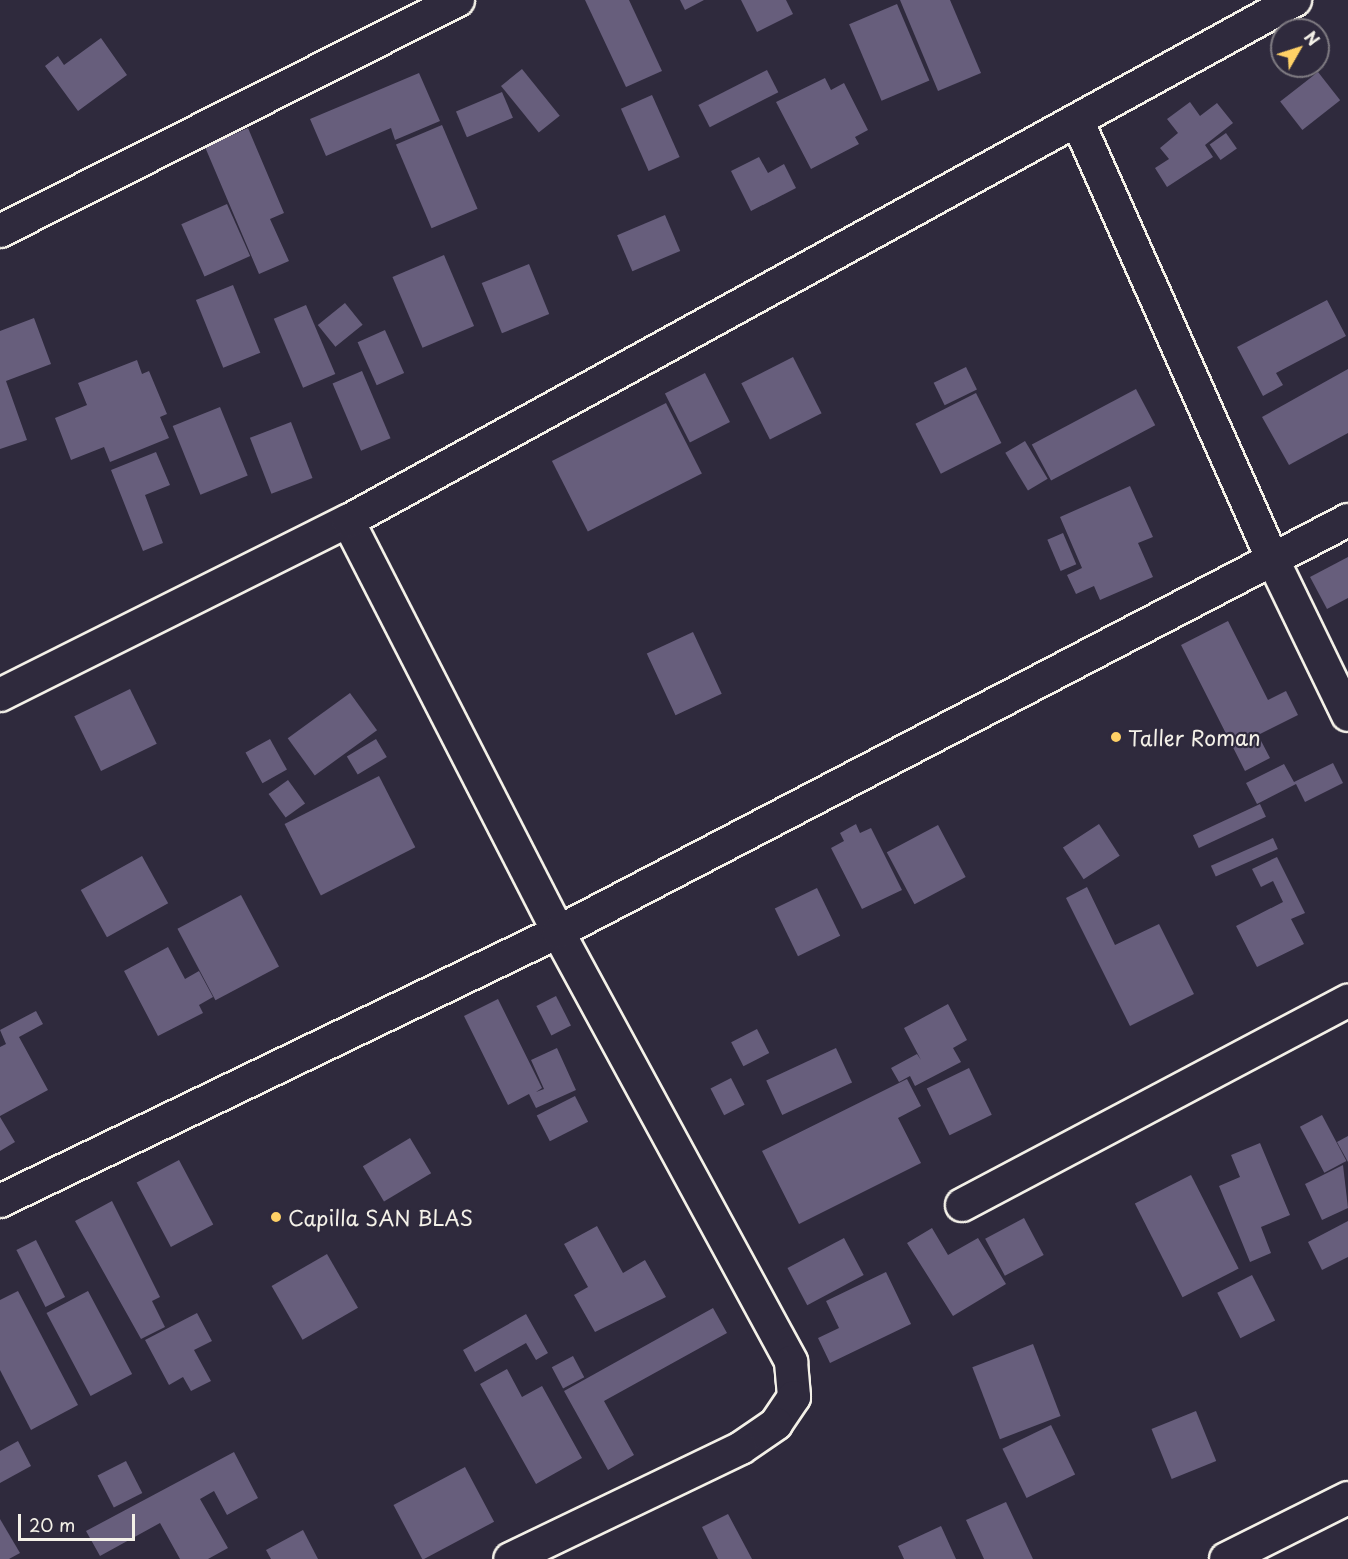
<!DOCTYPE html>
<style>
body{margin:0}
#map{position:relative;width:1348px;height:1559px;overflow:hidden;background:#2f2a3d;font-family:"Playpen Sans",sans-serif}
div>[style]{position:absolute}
.building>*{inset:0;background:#675e7c;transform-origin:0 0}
.roads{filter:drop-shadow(2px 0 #f4f1e8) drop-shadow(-2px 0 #f4f1e8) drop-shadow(0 2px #f4f1e8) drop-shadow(0 -2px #f4f1e8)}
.minor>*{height:32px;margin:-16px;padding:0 16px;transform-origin:16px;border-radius:16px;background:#2f2a3d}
.dots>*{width:16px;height:16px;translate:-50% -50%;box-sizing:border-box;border:3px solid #2f2a3d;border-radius:50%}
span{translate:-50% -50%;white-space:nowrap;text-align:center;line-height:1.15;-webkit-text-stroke:4.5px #2f2a3d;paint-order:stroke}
.poi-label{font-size:21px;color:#f4f1e8}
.left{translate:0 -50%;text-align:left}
.north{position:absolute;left:1270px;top:18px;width:60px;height:60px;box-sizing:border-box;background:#2f2a3d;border:2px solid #7e7a81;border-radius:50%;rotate:51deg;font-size:16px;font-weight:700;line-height:24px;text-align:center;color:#f4f1e8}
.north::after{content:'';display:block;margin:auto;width:21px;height:27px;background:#ffd166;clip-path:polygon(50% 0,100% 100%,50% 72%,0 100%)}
.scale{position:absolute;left:18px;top:1514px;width:117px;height:27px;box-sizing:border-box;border:3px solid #f4f1e8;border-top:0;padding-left:8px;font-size:18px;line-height:21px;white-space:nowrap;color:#f4f1e8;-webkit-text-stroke:4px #2f2a3d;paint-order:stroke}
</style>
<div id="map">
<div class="building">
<div style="clip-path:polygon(585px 0,629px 0,662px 71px,626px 87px)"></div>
<div style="clip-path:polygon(680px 0,704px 0,685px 10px)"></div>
<div style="clip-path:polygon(741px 0,786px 0,793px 14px,757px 32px)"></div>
<div style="clip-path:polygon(900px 0,950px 0,981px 73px,938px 91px)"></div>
<div style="left:897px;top:4px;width:83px;height:52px;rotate:67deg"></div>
<div style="clip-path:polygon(101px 38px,127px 75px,78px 111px,45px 66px,58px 56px,64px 65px)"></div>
<div style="left:522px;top:69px;width:60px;height:27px;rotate:51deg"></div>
<div style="left:767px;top:70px;width:25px;height:77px;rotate:63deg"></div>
<div style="left:1318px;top:72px;width:36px;height:48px;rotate:52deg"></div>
<div style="clip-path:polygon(419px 73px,440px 121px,395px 140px,391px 128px,326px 156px,310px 119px)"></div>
<div style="clip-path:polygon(825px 78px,831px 90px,844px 83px,868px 130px,855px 137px,859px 144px,811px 169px,776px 102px)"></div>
<div style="left:502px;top:92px;width:28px;height:50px;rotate:67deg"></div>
<div style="left:652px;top:95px;width:68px;height:34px;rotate:66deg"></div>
<div style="clip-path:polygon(1190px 102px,1200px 116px,1217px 103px,1233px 123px,1205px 145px,1213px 157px,1167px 187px,1155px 168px,1169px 159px,1160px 148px,1178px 133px,1167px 119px)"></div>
<div style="left:442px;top:125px;width:91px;height:50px;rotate:67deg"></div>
<div style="clip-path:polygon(248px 128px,284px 213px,270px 219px,289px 261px,259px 274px,205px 147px)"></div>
<div style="left:1226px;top:133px;width:19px;height:20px;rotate:55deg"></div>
<div style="clip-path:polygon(759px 157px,768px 173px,784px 164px,796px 188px,751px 211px,731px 171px)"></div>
<div style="left:227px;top:204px;width:57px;height:50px;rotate:66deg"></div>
<div style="left:665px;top:215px;width:39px;height:52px;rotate:67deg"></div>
<div style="left:444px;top:255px;width:77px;height:56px;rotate:67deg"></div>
<div style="left:529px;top:264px;width:54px;height:51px;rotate:68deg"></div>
<div style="left:233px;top:285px;width:73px;height:40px;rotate:68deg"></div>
<div style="clip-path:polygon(1327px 300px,1346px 336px,1276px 373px,1283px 385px,1263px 396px,1237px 347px)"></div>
<div style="left:345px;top:303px;width:28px;height:35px;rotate:51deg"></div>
<div style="left:306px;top:305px;width:75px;height:35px;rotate:67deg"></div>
<div style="clip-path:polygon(34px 318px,51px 364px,6px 381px,27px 440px,0 449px,0 331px)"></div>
<div style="left:385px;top:330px;width:47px;height:30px;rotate:66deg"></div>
<div style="left:793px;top:357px;width:63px;height:58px;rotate:63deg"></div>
<div style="clip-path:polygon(137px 360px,142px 374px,149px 371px,167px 414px,160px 417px,169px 438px,110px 462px,104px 447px,71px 460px,55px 418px,87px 405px,78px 383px)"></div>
<div style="left:966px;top:367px;width:25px;height:36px;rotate:64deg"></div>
<div style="clip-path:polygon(1348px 369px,1348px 433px,1289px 465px,1262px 417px)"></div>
<div style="left:362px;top:371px;width:73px;height:32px;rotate:67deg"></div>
<div style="left:705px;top:373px;width:55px;height:45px;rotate:63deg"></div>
<div style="left:1136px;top:389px;width:41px;height:118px;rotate:62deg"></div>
<div style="left:976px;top:393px;width:56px;height:68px;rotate:63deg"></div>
<div style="left:666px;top:403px;width:79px;height:128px;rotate:63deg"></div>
<div style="left:220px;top:407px;width:74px;height:51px;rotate:68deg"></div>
<div style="left:291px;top:422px;width:60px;height:44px;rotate:69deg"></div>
<div style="left:1025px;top:441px;width:44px;height:23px;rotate:59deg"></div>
<div style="clip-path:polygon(156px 452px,170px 485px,145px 495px,163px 543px,143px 551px,111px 470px)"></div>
<div style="clip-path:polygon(1130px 486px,1153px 537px,1138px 543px,1153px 577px,1100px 600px,1094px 586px,1076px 594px,1067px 575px,1082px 568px,1060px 517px)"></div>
<div style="left:1063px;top:533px;width:34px;height:17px;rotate:67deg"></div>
<div style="clip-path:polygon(1348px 557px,1348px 598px,1327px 609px,1310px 577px)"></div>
<div style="clip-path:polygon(1228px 621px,1268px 700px,1286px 691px,1298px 715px,1258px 735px,1270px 758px,1245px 771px,1181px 645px)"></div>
<div style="left:693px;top:632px;width:68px;height:51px;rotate:65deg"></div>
<div style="left:130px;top:689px;width:61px;height:62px;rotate:64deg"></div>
<div style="left:350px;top:693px;width:46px;height:77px;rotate:54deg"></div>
<div style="left:270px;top:739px;width:35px;height:28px;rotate:61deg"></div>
<div style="left:376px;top:739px;width:21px;height:34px;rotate:59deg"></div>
<div style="clip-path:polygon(1333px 763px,1343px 783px,1305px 802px,1296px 784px,1257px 804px,1246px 783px,1284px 764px,1294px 782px)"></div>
<div style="left:379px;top:776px;width:80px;height:106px;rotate:63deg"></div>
<div style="left:288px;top:780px;width:29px;height:24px;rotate:54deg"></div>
<div style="left:1260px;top:804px;width:14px;height:74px;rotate:65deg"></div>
<div style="clip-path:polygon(856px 824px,860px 833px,871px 828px,902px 890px,862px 909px,831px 848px,844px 841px,840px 833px)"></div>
<div style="left:1099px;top:824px;width:38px;height:43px;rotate:57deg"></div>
<div style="left:938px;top:825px;width:59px;height:58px;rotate:62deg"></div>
<div style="left:1273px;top:838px;width:12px;height:68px;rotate:66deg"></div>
<div style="left:142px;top:856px;width:54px;height:70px;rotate:61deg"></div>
<div style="clip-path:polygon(1277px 857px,1305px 913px,1291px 919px,1304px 944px,1257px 967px,1236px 926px,1283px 902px,1273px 881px,1261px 887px,1252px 869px)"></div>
<div style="clip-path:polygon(1087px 887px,1115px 945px,1159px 924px,1194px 994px,1130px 1026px,1066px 898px)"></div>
<div style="left:817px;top:888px;width:53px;height:47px;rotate:64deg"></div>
<div style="left:241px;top:895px;width:81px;height:72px;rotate:62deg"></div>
<div style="clip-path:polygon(168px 947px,185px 979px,199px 971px,213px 997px,199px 1005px,203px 1013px,158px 1036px,124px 971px)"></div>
<div style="left:556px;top:996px;width:33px;height:22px;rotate:63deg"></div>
<div style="clip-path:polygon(498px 999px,542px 1088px,536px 1092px,544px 1089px,531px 1060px,557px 1048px,576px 1090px,536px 1108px,529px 1094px,508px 1105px,464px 1016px)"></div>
<div style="clip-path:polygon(948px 1004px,967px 1040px,953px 1048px,961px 1062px,915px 1086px,910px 1076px,899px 1082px,891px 1068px,917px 1054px,921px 1060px,904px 1028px)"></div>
<div style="clip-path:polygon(36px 1011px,43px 1024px,19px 1037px,48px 1090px,0 1116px,0 1047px,6px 1044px,0 1030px)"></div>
<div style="left:757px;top:1029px;width:27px;height:29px;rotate:63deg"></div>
<div style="left:836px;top:1048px;width:38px;height:77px;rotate:65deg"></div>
<div style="left:969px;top:1068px;width:52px;height:47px;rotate:64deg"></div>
<div style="left:731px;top:1078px;width:30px;height:23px;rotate:63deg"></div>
<div style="clip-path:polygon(907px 1079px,921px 1106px,898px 1118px,921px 1163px,799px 1224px,762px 1151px)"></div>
<div style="left:575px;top:1096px;width:29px;height:43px;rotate:63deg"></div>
<div style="left:1322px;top:1115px;width:52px;height:25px;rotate:62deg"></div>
<div style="clip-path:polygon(0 1117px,15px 1142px,0 1151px)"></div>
<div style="clip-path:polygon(1348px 1136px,1348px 1162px,1337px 1142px)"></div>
<div style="left:410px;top:1138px;width:41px;height:55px;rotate:59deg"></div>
<div style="clip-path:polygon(1260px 1143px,1290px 1215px,1261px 1227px,1271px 1253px,1250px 1262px,1219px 1186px,1240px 1177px,1231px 1155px)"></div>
<div style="left:179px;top:1160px;width:73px;height:48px;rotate:62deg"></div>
<div style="clip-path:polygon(1343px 1165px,1348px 1208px,1322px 1220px,1305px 1184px)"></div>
<div style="left:1191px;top:1175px;width:105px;height:63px;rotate:63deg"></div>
<div style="clip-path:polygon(112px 1201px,160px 1297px,152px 1301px,165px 1327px,141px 1339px,75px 1221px)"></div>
<div style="left:1024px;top:1218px;width:42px;height:44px;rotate:62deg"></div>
<div style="clip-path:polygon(1348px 1221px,1348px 1257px,1322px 1270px,1308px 1242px)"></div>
<div style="clip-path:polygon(597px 1226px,623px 1273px,645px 1260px,666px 1297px,595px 1332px,574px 1295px,588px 1287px,564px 1244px)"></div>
<div style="clip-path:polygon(932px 1228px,948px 1255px,978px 1238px,1006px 1284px,953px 1316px,907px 1243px)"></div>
<div style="left:844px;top:1238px;width:42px;height:64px;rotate:62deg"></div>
<div style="left:36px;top:1240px;width:64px;height:22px;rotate:63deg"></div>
<div style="left:327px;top:1254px;width:62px;height:64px;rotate:60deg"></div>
<div style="clip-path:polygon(886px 1272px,911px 1324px,830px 1363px,818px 1338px,839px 1328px,826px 1301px)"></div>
<div style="left:1252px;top:1275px;width:51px;height:39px;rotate:63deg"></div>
<div style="clip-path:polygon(18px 1291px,78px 1405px,31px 1430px,0 1370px,0 1300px)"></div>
<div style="left:88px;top:1291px;width:94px;height:47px;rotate:62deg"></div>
<div style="clip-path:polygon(713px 1308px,727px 1333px,604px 1401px,634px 1455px,608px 1470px,564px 1391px)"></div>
<div style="clip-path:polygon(197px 1313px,212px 1341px,194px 1350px,211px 1381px,191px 1391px,183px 1377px,169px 1385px,145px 1340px)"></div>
<div style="clip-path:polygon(526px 1314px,548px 1353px,536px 1360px,526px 1343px,475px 1372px,463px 1350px)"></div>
<div style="left:1033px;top:1344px;width:77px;height:65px;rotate:69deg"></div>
<div style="left:573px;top:1356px;width:24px;height:24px;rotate:62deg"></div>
<div style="clip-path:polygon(507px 1369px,522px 1397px,542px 1386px,582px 1458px,536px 1484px,480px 1384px)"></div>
<div style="left:1196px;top:1411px;width:54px;height:48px;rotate:68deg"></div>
<div style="left:1051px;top:1425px;width:55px;height:54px;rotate:64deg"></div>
<div style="clip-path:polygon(18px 1441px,31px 1466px,0 1483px,0 1451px)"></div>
<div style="clip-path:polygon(234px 1452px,258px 1498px,227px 1515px,214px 1491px,200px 1499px,228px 1548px,208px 1559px,180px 1559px,160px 1523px,100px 1556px,86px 1531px)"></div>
<div style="left:126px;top:1461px;width:36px;height:32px;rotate:63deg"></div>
<div style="left:465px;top:1467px;width:62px;height:81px;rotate:62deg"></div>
<div style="clip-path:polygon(1006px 1502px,1033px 1559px,984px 1559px,966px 1520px)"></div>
<div style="clip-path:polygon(728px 1514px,752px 1559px,718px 1559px,702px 1527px)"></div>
<div style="clip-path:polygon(0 1519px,20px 1553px,9px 1559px,0 1559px)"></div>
<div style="clip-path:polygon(941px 1526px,956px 1559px,904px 1559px,898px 1546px)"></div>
<div style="clip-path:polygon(303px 1530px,318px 1559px,271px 1559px,266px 1550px)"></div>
</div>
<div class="roads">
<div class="minor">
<div style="left:1077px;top:120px;width:482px;rotate:66deg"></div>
<div style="left:1273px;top:560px;width:172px;rotate:64.2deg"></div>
<div style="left:0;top:231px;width:513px;rotate:-26.76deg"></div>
<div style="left:348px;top:521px;width:462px;rotate:62.9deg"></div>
<div style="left:558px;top:932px;width:489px;rotate:61.5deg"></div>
<div style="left:791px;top:1362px;width:35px;rotate:85deg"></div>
<div style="left:794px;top:1397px;width:32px;rotate:124deg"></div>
<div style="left:776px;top:1424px;width:42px;rotate:145.6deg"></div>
<div style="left:741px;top:1448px;width:256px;rotate:154.3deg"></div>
<div style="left:0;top:695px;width:389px;rotate:-26.6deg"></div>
<div style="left:348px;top:521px;width:1081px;rotate:-28.82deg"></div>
<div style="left:0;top:1201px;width:619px;rotate:-25.74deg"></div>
<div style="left:558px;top:932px;width:891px;rotate:-27.54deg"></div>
<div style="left:962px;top:1205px;width:437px;rotate:-27.9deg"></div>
<div style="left:1226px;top:1559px;width:136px;rotate:-26.6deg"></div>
</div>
</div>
<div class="dots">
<div style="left:1116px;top:737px;background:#ffd166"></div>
<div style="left:276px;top:1217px;background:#ffd166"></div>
</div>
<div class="poi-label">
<span class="left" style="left:1128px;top:737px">Taller Roman</span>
<span class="left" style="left:288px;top:1217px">Capilla SAN BLAS</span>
</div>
<div class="north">N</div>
<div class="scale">20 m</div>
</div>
